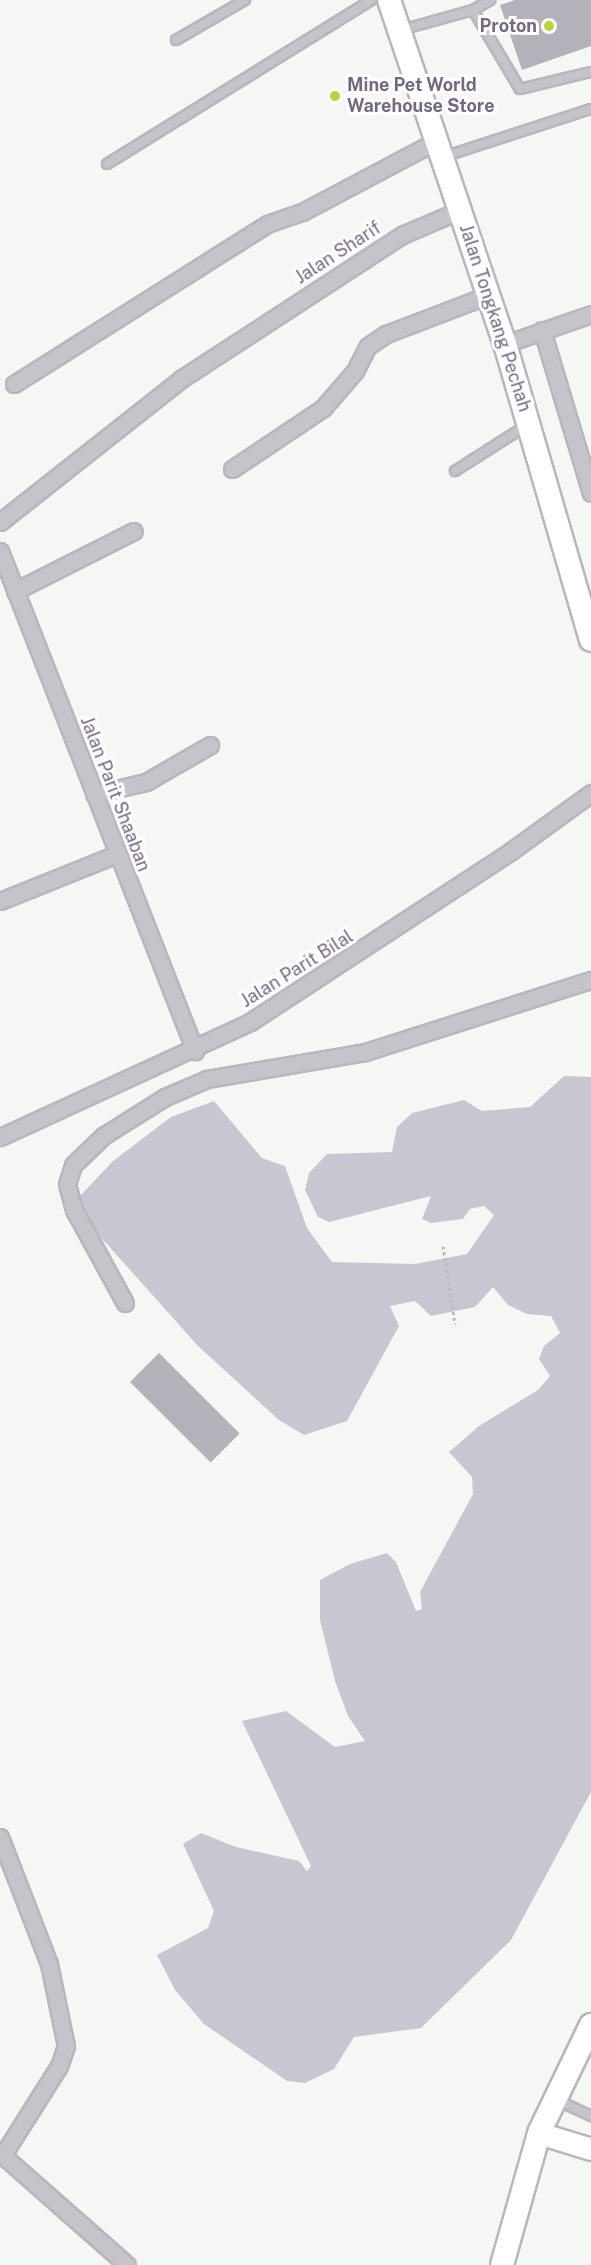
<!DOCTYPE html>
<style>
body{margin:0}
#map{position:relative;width:591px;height:2265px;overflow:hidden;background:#f5f7f5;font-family:"Public Sans",sans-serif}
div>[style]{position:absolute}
.water>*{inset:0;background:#c9c6d2}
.building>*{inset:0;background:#b4b1bb;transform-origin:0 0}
.path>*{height:3px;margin-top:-1.5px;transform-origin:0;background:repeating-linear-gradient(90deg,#bdbbc0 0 3px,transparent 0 6px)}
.roads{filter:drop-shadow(2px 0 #b9b6be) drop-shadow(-2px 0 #b9b6be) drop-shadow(0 2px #b9b6be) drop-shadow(0 -2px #b9b6be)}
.lane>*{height:8px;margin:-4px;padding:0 4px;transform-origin:4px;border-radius:4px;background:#c6c3ca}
.street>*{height:15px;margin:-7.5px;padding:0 7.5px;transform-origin:7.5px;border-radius:7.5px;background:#c6c3ca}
.secondary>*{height:21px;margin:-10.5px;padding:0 10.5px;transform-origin:10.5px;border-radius:10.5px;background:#fff}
.primary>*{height:22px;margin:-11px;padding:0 11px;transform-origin:11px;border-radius:11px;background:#fff}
.dots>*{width:16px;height:16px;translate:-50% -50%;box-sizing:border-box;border:3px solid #fff;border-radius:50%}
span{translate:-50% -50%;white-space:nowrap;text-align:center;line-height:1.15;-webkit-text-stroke:6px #fff;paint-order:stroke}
.poi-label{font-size:18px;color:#746883;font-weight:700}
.right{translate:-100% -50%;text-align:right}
.left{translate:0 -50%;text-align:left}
.street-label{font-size:18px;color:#746883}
</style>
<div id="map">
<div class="water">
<div style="clip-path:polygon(564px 1076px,591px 1077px,591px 1792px,511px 1940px,421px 2028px,354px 2037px,334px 2069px,305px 2083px,287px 2081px,204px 2024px,175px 1990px,157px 1955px,208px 1928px,214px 1911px,183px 1844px,201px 1833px,236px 1847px,299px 1861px,307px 1871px,311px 1866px,242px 1721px,286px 1711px,335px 1747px,365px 1741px,348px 1716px,335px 1681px,320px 1620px,320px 1580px,350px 1564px,387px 1553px,396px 1562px,416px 1611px,422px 1609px,420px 1592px,473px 1494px,472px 1477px,449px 1452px,479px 1426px,538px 1390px,550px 1376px,539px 1359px,544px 1346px,560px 1333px,551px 1316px,527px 1314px,508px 1305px,493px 1287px,475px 1307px,431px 1316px,415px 1301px,390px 1306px,399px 1326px,347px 1421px,304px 1435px,279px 1420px,198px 1346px,89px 1224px,80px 1196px,113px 1161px,171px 1117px,214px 1101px,262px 1158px,285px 1166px,307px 1228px,332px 1262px,415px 1264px,467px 1254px,494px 1215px,484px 1206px,470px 1209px,463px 1219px,431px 1223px,422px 1219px,431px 1196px,329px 1222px,318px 1217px,305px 1190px,309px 1173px,327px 1154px,392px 1152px,397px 1127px,412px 1113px,464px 1100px,482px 1111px,530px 1107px)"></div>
</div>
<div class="building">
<div style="clip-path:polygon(515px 0,591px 0,591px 46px,522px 70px,500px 5px)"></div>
<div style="left:159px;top:1353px;width:114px;height:41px;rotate:45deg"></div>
</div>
<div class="path">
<div style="left:443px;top:1246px;width:79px;rotate:81.3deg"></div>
</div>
<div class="roads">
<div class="lane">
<div style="left:473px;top:10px;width:92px;rotate:59.3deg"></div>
<div style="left:520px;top:89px;width:73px;rotate:-13.5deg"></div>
<div style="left:401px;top:30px;width:75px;rotate:-15.5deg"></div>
<div style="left:473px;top:10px;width:20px;rotate:-30deg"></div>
<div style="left:176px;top:40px;width:80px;rotate:-30.1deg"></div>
<div style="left:443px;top:157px;width:156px;rotate:-18deg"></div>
<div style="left:107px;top:164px;width:311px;rotate:-31.8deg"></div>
<div style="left:455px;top:471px;width:85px;rotate:-32.6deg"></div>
<div style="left:557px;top:2100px;width:38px;rotate:25deg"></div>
</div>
<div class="street">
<div style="left:542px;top:330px;width:170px;rotate:73.3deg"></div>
<div style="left:505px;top:344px;width:91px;rotate:-19.2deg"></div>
<div style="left:14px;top:384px;width:299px;rotate:-32.3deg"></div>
<div style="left:267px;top:224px;width:37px;rotate:-19deg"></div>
<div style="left:302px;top:212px;width:152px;rotate:-27.9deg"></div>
<div style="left:232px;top:469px;width:110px;rotate:-33.8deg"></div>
<div style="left:323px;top:408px;width:49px;rotate:-49.1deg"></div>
<div style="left:355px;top:371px;width:28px;rotate:-63deg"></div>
<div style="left:368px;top:346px;width:22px;rotate:-34deg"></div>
<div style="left:386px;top:334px;width:109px;rotate:-20.9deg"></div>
<div style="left:0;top:522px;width:231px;rotate:-38.3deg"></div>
<div style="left:181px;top:379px;width:264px;rotate:-33.1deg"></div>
<div style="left:402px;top:235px;width:63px;rotate:-23.3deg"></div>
<div style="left:0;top:551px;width:537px;rotate:68.69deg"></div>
<div style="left:15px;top:591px;width:133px;rotate:-26.8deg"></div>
<div style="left:94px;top:794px;width:53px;rotate:-13deg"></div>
<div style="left:146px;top:782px;width:74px;rotate:-30deg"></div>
<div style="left:0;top:901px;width:126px;rotate:-21.9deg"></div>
<div style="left:0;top:1137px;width:275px;rotate:-24.7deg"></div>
<div style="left:250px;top:1022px;width:312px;rotate:-33.2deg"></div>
<div style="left:511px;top:851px;width:99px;rotate:-35.9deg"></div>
<div style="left:125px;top:1303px;width:106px;rotate:-118.7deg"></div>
<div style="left:74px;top:1210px;width:27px;rotate:-105deg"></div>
<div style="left:67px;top:1184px;width:20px;rotate:-72deg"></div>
<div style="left:73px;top:1165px;width:42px;rotate:-44deg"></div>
<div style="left:103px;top:1136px;width:73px;rotate:-32.2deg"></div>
<div style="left:165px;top:1097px;width:46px;rotate:-23.2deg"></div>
<div style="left:207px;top:1079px;width:160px;rotate:-9.7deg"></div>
<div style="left:365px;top:1052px;width:237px;rotate:-17.7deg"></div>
<div style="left:0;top:1837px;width:136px;rotate:68.9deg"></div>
<div style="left:49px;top:1964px;width:84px;rotate:78.3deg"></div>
<div style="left:66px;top:2046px;width:21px;rotate:109deg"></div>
<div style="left:59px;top:2066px;width:105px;rotate:122.2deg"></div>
<div style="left:0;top:2153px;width:169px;rotate:41.4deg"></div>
</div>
<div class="secondary">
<div style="left:539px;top:2133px;width:54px;rotate:17.1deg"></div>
</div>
<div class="primary">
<div style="left:389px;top:0;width:363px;rotate:71.4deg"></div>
<div style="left:505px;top:344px;width:308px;rotate:73.8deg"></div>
<div style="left:502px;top:2265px;width:137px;rotate:-74.3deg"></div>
<div style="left:539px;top:2133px;width:120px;rotate:-64.3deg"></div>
</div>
</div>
<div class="dots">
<div style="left:549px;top:26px;background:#b4d636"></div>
<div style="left:335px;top:96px;background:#b4d636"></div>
</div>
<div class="poi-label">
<span class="right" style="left:537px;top:26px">Proton</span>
<span class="left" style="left:347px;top:96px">Mine Pet World<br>Warehouse Store</span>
</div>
<div class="street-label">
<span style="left:338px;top:253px;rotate:-33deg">Jalan Sharif</span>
<span style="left:495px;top:318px;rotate:72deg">Jalan Tongkang Pechah</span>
<span style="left:115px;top:794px;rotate:69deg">Jalan Parit Shaaban</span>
<span style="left:297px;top:969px;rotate:-32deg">Jalan Parit Bilal</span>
</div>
</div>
